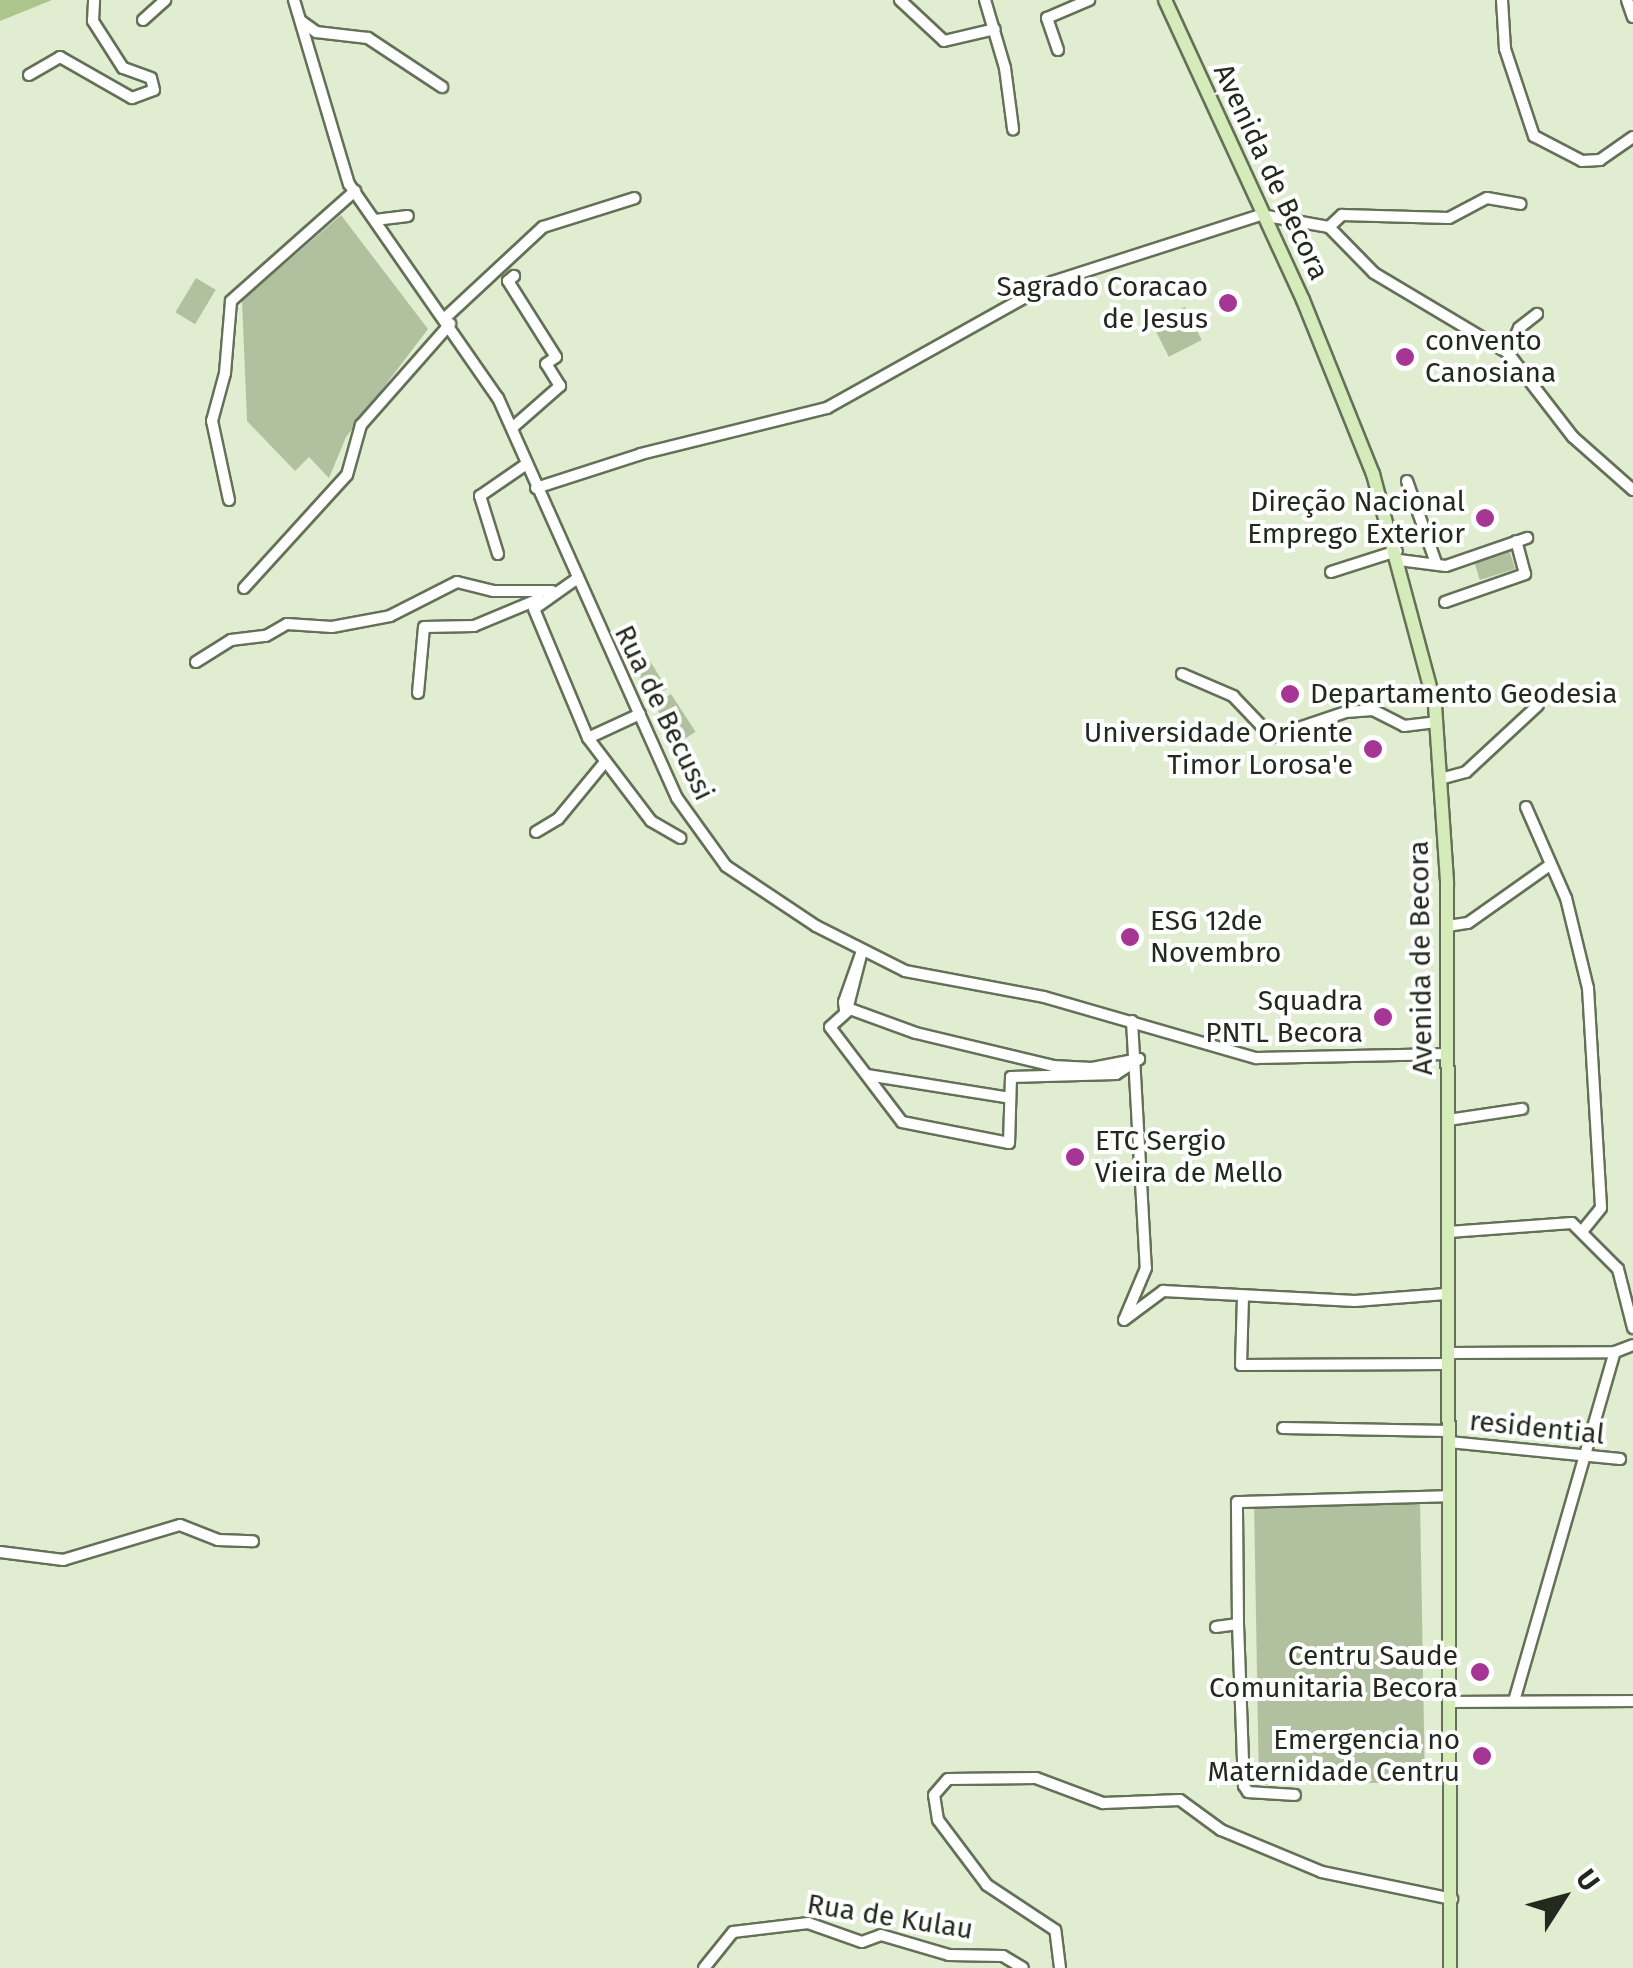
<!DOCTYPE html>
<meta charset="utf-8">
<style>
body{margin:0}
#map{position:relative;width:1633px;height:1968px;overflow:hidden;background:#e0edd1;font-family:"Fira Sans",sans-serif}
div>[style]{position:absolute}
.green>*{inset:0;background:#b1c19f;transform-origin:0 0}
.water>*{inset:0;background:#abc58d}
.roads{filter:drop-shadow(2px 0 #647057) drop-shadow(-2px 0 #647057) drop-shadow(0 2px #647057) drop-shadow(0 -2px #647057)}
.minor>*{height:10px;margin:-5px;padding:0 5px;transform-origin:5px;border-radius:5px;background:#fff}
.major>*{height:12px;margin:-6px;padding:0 6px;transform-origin:6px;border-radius:6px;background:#d5ebba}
.dots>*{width:28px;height:28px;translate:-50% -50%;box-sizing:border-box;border:5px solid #fff;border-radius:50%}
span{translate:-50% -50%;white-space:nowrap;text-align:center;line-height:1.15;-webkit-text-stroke:8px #fff;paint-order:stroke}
.street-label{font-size:28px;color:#24291e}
.poi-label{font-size:28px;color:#24291e}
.right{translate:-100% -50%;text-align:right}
.left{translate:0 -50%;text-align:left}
.north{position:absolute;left:1513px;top:1848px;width:100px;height:100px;-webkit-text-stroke:8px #fff;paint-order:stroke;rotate:54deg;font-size:28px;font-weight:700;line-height:40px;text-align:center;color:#24291e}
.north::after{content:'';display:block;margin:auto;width:35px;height:45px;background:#24291e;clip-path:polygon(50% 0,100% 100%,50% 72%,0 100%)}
</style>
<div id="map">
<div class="green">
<div style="clip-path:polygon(341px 215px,428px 329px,346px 437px,329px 478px,309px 457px,295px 471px,247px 421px,242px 301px)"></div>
<div style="left:196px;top:278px;width:23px;height:40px;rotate:31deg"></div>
<div style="left:1185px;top:307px;width:37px;height:37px;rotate:63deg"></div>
<div style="left:1509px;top:549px;width:21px;height:37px;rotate:73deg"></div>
<div style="left:648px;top:658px;width:36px;height:17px;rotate:58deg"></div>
<div style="left:671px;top:694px;width:45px;height:20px;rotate:57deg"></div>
<div style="left:1420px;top:1500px;width:282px;height:166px;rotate:89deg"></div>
</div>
<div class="water">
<div style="clip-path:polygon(0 0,52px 0,0 21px)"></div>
</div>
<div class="roads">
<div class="minor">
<div style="left:294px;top:0;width:192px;rotate:73.4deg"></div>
<div style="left:349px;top:184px;width:261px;rotate:55.2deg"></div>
<div style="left:498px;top:398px;width:438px;rotate:65.9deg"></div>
<div style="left:677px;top:798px;width:84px;rotate:54.2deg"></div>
<div style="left:726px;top:866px;width:108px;rotate:33.7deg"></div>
<div style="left:816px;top:926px;width:100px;rotate:26.8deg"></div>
<div style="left:905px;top:971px;width:141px;rotate:10.6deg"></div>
<div style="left:1044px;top:997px;width:221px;rotate:16.1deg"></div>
<div style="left:1256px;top:1058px;width:192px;rotate:-1.2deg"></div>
<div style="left:900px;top:0;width:60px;rotate:43deg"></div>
<div style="left:944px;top:41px;width:52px;rotate:-13.2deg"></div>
<div style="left:985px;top:0;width:71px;rotate:73.6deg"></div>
<div style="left:1005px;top:68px;width:62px;rotate:82.5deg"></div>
<div style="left:1502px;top:0;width:49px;rotate:86.5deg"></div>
<div style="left:1505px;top:49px;width:92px;rotate:71.6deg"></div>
<div style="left:1534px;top:136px;width:54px;rotate:27.5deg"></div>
<div style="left:1582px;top:161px;width:18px;rotate:-3deg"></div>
<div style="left:1600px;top:160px;width:40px;rotate:-34.9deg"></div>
<div style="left:1627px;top:0;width:18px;rotate:71deg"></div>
<div style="left:143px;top:20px;width:30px;rotate:-42deg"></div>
<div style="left:301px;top:21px;width:19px;rotate:36deg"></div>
<div style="left:316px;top:32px;width:52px;rotate:6.6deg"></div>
<div style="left:368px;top:38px;width:89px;rotate:33.5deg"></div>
<div style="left:1058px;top:50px;width:34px;rotate:-109deg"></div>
<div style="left:1047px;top:18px;width:46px;rotate:-23.2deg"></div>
<div style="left:29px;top:75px;width:36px;rotate:-30deg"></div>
<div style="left:60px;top:57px;width:83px;rotate:29.7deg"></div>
<div style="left:132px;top:98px;width:23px;rotate:-20deg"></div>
<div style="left:154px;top:90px;width:12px;rotate:-104deg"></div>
<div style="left:151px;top:78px;width:30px;rotate:-160deg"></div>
<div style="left:123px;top:68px;width:56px;rotate:-122.6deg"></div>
<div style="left:93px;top:21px;width:21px;rotate:-87deg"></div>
<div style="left:375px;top:220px;width:33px;rotate:-7deg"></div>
<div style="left:1329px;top:227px;width:18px;rotate:-43deg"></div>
<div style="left:1342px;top:215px;width:107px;rotate:1.6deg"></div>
<div style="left:1449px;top:218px;width:43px;rotate:-27.8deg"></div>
<div style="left:1487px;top:198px;width:34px;rotate:10deg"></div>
<div style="left:445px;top:318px;width:134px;rotate:-42.9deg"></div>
<div style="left:543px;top:227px;width:96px;rotate:-17.5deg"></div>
<div style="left:1508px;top:353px;width:27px;rotate:-66deg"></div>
<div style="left:1519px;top:328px;width:23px;rotate:-38deg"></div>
<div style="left:512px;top:428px;width:64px;rotate:-41.2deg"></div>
<div style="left:560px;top:386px;width:26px;rotate:-122deg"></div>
<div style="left:546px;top:364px;width:12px;rotate:-35deg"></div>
<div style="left:556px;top:357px;width:90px;rotate:-122.3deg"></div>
<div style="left:508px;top:281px;width:8px;rotate:-40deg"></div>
<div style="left:1407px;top:481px;width:87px;rotate:70.5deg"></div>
<div style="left:536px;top:488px;width:110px;rotate:-17.9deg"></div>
<div style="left:641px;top:454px;width:192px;rotate:-13.9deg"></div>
<div style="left:827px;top:408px;width:258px;rotate:-29.2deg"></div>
<div style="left:1052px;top:282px;width:219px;rotate:-17.8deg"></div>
<div style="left:1261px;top:215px;width:69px;rotate:10deg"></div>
<div style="left:1329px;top:227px;width:64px;rotate:45.6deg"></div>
<div style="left:1374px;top:273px;width:156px;rotate:30.8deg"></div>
<div style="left:1508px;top:353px;width:106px;rotate:52.3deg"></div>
<div style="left:1573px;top:437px;width:80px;rotate:41.5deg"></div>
<div style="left:229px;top:500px;width:81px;rotate:-102.1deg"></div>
<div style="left:212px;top:421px;width:50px;rotate:-74.8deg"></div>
<div style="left:225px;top:373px;width:72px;rotate:-85.2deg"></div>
<div style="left:231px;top:301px;width:166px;rotate:-41.6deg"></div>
<div style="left:498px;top:554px;width:61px;rotate:-107.2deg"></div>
<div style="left:480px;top:496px;width:55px;rotate:-34.6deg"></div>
<div style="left:1399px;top:560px;width:47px;rotate:7.3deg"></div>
<div style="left:1446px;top:566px;width:86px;rotate:-19.1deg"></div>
<div style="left:1331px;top:572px;width:69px;rotate:-17.7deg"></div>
<div style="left:575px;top:580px;width:50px;rotate:144.7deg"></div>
<div style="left:534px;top:609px;width:140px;rotate:67.3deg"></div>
<div style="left:244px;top:588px;width:153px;rotate:-47.7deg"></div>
<div style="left:347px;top:475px;width:52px;rotate:-74.4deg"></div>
<div style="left:361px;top:425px;width:135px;rotate:-48.6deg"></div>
<div style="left:1445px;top:602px;width:85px;rotate:-19.3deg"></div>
<div style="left:1525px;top:574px;width:34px;rotate:-105deg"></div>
<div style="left:196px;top:662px;width:41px;rotate:-32.2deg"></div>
<div style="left:231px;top:640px;width:35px;rotate:-7deg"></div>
<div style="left:266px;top:636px;width:24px;rotate:-30deg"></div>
<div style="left:287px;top:624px;width:45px;rotate:3.8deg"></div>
<div style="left:332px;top:627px;width:59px;rotate:-10.7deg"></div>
<div style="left:390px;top:616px;width:75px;rotate:-26.9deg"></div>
<div style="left:457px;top:582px;width:37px;rotate:14deg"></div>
<div style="left:493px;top:591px;width:59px"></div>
<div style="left:1182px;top:674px;width:56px;rotate:23.3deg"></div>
<div style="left:1233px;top:696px;width:57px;rotate:46.4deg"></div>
<div style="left:1272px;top:737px;width:78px;rotate:-18.7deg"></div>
<div style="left:1346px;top:712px;width:27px;rotate:-4deg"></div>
<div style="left:1373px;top:710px;width:35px;rotate:27deg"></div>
<div style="left:1404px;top:726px;width:32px;rotate:-7deg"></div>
<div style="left:418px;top:693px;width:66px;rotate:-84.8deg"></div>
<div style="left:424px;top:627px;width:50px;rotate:-1.1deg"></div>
<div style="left:474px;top:626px;width:70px;rotate:-22.6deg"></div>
<div style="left:640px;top:714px;width:57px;rotate:155.2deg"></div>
<div style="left:588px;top:738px;width:104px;rotate:52.8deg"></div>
<div style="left:651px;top:821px;width:34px;rotate:30deg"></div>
<div style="left:1440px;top:779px;width:27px;rotate:-15deg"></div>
<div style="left:1466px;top:772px;width:98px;rotate:-42.9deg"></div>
<div style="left:1526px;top:807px;width:99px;rotate:66.3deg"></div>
<div style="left:1566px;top:898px;width:93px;rotate:76.3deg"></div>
<div style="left:1588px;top:988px;width:220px;rotate:86.6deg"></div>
<div style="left:1601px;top:1208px;width:27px;rotate:129deg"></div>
<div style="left:536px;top:832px;width:26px;rotate:-31deg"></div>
<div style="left:558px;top:819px;width:74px;rotate:-50.5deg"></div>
<div style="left:1448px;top:926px;width:20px;rotate:-9deg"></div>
<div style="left:1468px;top:923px;width:100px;rotate:-35.3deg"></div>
<div style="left:850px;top:1009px;width:70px;rotate:20deg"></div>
<div style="left:916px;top:1033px;width:141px;rotate:13.5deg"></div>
<div style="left:1053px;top:1066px;width:39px;rotate:3deg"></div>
<div style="left:1092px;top:1068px;width:48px;rotate:-10.8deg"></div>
<div style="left:1139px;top:1059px;width:27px;rotate:147deg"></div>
<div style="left:1116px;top:1074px;width:105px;rotate:178.4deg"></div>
<div style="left:1011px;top:1077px;width:66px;rotate:91.7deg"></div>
<div style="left:1009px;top:1143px;width:109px;rotate:-168.9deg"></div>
<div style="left:902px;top:1122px;width:119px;rotate:-127.2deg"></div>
<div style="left:830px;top:1027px;width:27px;rotate:-42deg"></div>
<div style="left:845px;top:1010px;width:8px;rotate:-97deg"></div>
<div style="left:844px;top:1002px;width:54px;rotate:-70.6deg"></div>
<div style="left:862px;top:951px;width:61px;rotate:104.3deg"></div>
<div style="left:1132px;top:1021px;width:247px;rotate:86.8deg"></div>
<div style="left:1146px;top:1268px;width:56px;rotate:112.9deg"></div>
<div style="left:1124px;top:1320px;width:49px;rotate:-36.6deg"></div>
<div style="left:1163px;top:1291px;width:192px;rotate:3deg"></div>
<div style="left:1355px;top:1301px;width:91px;rotate:-4.4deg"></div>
<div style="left:867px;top:1075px;width:145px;rotate:9.1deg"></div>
<div style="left:1448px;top:1120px;width:75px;rotate:-8.5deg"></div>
<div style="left:1449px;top:1232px;width:123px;rotate:-4.2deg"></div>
<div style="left:1572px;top:1223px;width:65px;rotate:45deg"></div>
<div style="left:1618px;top:1269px;width:61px;rotate:75.7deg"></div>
<div style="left:1243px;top:1297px;width:68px;rotate:91.7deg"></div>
<div style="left:1241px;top:1365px;width:208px;rotate:-0.3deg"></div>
<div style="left:1449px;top:1353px;width:166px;rotate:-0.3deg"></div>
<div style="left:1615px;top:1352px;width:19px;rotate:-21deg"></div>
<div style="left:1283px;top:1428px;width:166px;rotate:1deg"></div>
<div style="left:1449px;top:1442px;width:172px;rotate:5.7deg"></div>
<div style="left:0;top:1552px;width:64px;rotate:7.2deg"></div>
<div style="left:63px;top:1560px;width:122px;rotate:-16.7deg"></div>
<div style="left:180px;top:1525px;width:41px;rotate:21.5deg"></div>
<div style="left:218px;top:1540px;width:35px;rotate:2deg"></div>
<div style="left:1238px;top:1624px;width:162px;rotate:87.9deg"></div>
<div style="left:1244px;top:1786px;width:7px;rotate:56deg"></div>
<div style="left:1248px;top:1792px;width:47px;rotate:3.7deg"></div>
<div style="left:1216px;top:1627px;width:22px;rotate:-8deg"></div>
<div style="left:1238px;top:1624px;width:122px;rotate:-90.5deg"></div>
<div style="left:1237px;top:1502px;width:213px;rotate:-1.6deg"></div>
<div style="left:1514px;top:1701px;width:363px;rotate:-73.9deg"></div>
<div style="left:1451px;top:1702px;width:182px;rotate:-0.3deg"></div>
<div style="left:704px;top:1968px;width:46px;rotate:-51.1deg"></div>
<div style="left:733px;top:1932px;width:76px;rotate:-6.8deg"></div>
<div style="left:808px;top:1923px;width:57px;rotate:19.4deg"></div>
<div style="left:862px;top:1942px;width:20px;rotate:-20deg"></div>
<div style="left:881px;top:1935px;width:71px;rotate:16.4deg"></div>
<div style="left:949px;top:1955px;width:54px;rotate:1.1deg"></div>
<div style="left:1003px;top:1956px;width:23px;rotate:31deg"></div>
<div style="left:1060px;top:1968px;width:38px;rotate:-97deg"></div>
<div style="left:1055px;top:1930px;width:82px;rotate:-146.5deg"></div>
<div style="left:987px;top:1885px;width:81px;rotate:-127deg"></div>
<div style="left:938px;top:1820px;width:25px;rotate:-99deg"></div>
<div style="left:934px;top:1795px;width:21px;rotate:-49deg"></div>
<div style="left:948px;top:1779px;width:88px;rotate:-0.7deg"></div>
<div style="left:1036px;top:1778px;width:72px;rotate:20.5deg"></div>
<div style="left:1103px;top:1803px;width:77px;rotate:-2.2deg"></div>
<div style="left:1180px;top:1800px;width:51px;rotate:36.2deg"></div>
<div style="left:1221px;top:1830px;width:109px;rotate:22.6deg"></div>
<div style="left:1322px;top:1872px;width:133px;rotate:11.7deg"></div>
</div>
<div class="major">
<div style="left:1165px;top:0;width:330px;rotate:65.3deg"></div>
<div style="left:1303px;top:300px;width:188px;rotate:68.1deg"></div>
<div style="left:1373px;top:474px;width:239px;rotate:75deg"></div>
<div style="left:1435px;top:705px;width:178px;rotate:86.1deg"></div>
<div style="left:1447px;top:883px;width:1085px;rotate:89.84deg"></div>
</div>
</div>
<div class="dots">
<div style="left:1228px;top:303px;background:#a53693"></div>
<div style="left:1405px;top:357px;background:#a53693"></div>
<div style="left:1485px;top:518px;background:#a53693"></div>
<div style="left:1290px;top:694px;background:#a53693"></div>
<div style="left:1373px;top:749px;background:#a53693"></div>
<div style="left:1130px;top:937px;background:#a53693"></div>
<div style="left:1383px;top:1017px;background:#a53693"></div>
<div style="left:1075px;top:1157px;background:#a53693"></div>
<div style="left:1480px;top:1672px;background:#a53693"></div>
<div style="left:1482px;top:1756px;background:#a53693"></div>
</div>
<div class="street-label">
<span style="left:1271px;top:172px;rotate:65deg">Avenida de Becora</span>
<span style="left:664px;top:713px;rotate:64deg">Rua de Becussi</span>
<span style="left:1421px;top:958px;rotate:-91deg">Avenida de Becora</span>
<span style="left:1537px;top:1428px;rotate:6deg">residential</span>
<span style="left:890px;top:1917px;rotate:9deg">Rua de Kulau</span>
</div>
<div class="poi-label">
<span class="right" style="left:1208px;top:303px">Sagrado Coracao<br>de Jesus</span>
<span class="left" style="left:1425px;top:357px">convento<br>Canosiana</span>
<span class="right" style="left:1465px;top:518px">Direção Nacional<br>Emprego Exterior</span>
<span class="left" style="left:1310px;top:694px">Departamento Geodesia</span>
<span class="right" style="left:1353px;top:749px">Universidade Oriente<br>Timor Lorosa'e</span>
<span class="left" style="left:1150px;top:937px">ESG 12de<br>Novembro</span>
<span class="right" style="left:1363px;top:1017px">Squadra<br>PNTL Becora</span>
<span class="left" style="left:1095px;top:1157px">ETC Sergio<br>Vieira de Mello</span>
<span class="right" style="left:1458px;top:1672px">Centru Saude<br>Comunitaria Becora</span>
<span class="right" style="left:1460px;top:1756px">Emergencia no<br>Maternidade Centru</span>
</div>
<div class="north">U</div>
</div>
